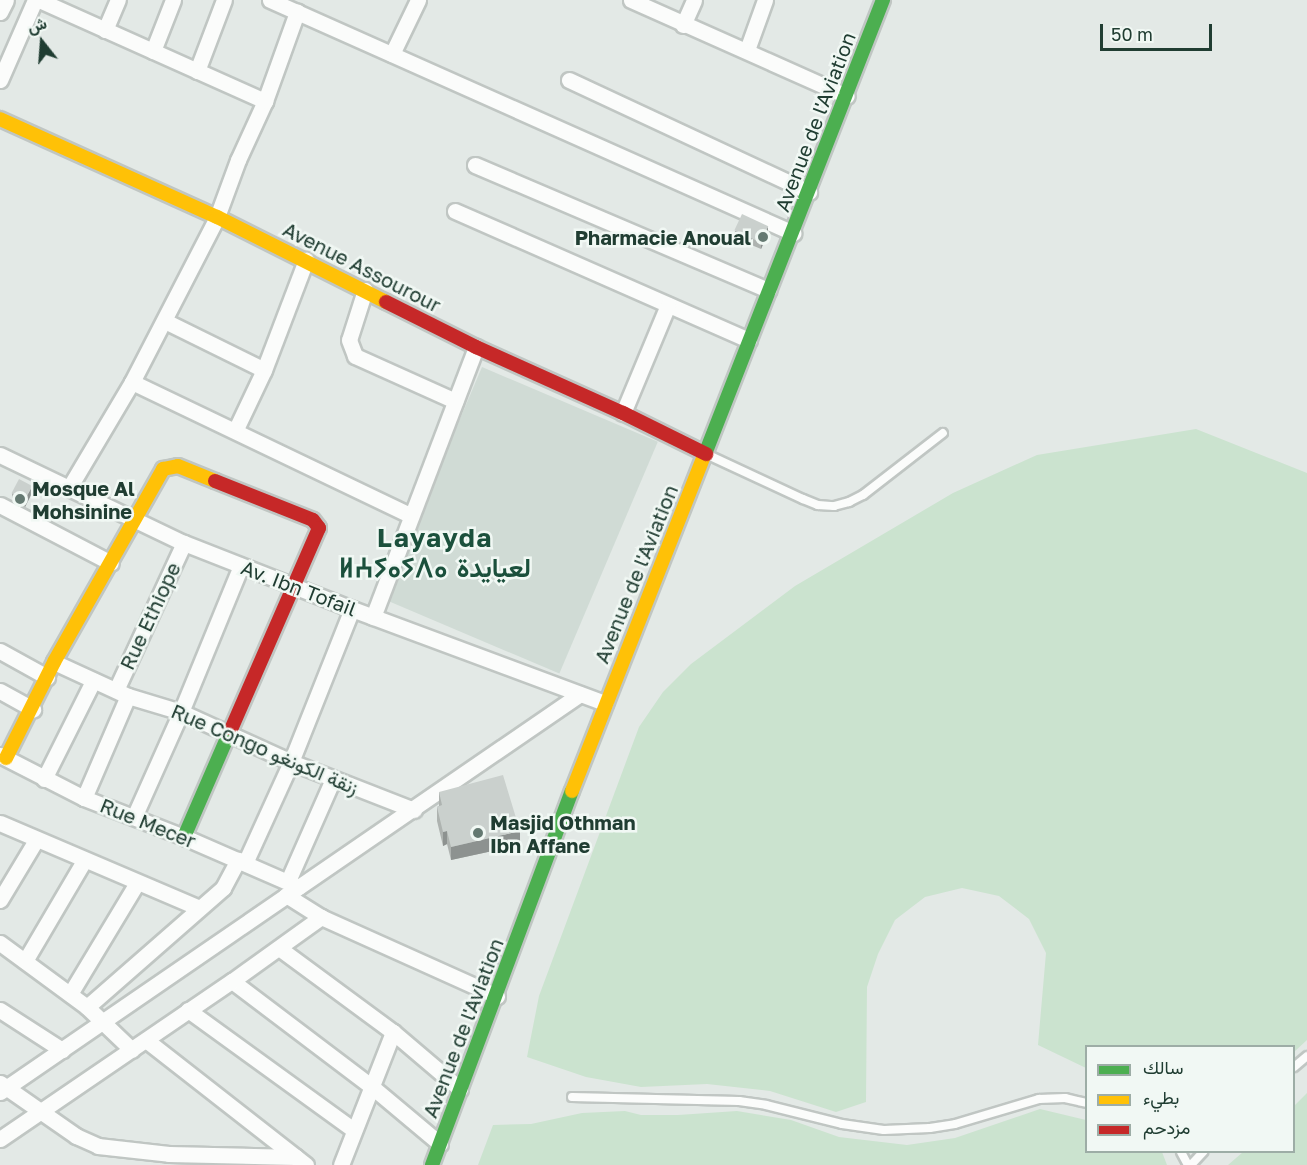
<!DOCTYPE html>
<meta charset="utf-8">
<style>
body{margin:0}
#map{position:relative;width:1307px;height:1165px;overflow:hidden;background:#e3e9e6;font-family:"Golos Text",Vazirmatn,"Noto Sans Tifinagh",sans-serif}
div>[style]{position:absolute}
.built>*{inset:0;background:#d0dbd5;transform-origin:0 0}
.green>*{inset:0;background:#cbe3cf}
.roads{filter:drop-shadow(2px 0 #c0c6c3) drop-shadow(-2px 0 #c0c6c3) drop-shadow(0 2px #c0c6c3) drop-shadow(0 -2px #c0c6c3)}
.lane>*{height:8px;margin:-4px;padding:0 4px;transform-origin:4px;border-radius:4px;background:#fbfcfb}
.street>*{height:15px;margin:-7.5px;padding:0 7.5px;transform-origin:7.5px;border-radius:7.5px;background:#fbfcfb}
.fast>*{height:14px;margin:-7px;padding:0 7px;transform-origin:7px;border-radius:7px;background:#4caf50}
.slow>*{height:14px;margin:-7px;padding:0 7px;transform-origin:7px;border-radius:7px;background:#ffc107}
.jam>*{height:14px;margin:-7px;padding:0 7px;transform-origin:7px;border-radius:7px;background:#c62828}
.wall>*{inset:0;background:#aeb3b0}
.shaded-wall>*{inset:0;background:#8d9290}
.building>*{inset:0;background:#cad0cd;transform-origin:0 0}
.dots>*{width:16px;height:16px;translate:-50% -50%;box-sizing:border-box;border:3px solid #f1f8f4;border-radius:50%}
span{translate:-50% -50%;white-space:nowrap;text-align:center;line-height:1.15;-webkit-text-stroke:5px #f1f8f4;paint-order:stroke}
.street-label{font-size:20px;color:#203d32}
.poi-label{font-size:20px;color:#203d32;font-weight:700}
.right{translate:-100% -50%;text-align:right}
.left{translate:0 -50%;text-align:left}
.district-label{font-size:26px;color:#1b503c;font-weight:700;letter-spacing:1.5px}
.legend{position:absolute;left:1085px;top:1045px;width:210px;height:108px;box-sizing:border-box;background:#f1f8f4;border:2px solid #9dada6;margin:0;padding:8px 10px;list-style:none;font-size:18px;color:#203d32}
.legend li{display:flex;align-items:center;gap:12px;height:30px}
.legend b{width:30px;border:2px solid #9dada6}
.north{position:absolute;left:12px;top:12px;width:60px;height:60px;-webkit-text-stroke:4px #f1f8f4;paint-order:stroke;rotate:343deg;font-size:16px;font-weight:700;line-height:24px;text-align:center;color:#203d32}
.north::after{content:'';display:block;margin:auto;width:21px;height:27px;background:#203d32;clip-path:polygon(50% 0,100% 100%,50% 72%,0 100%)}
.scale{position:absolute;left:1100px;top:24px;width:112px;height:27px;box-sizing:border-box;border:3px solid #203d32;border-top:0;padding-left:8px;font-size:18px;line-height:21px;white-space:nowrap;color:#203d32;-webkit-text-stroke:4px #f1f8f4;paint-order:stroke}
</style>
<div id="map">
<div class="built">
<div style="left:482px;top:367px;width:191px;height:252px;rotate:23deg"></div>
</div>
<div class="green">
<div style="clip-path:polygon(1196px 429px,1307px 473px,1307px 1040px,1294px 1052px,1294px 1046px,1086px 1046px,1086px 1068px,1038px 1045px,1046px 953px,1029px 919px,999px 896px,962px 888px,925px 897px,895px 920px,878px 954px,867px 987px,866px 1102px,836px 1112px,770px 1091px,707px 1084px,641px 1087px,586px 1077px,527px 1057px,539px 996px,639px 727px,663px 692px,691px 664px,795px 586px,953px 493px,1037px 455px)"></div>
<div style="clip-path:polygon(1307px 1093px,1307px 1165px,1228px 1165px,1243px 1152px,1294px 1152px,1294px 1106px)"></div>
<div style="clip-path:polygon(1040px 1109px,1086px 1120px,1086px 1152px,1162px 1152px,1167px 1165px,478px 1165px,493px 1125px,531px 1124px,582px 1113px,625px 1111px,641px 1115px,678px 1115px,737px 1111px,791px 1120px,839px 1137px,907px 1145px,955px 1138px)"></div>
</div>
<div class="roads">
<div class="lane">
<div style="left:706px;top:454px;width:107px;rotate:24.9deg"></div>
<div style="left:803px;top:499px;width:16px;rotate:22deg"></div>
<div style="left:818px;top:505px;width:16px;rotate:4deg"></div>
<div style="left:834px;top:506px;width:16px;rotate:-15deg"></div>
<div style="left:849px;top:502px;width:16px;rotate:-27deg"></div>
<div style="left:863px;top:495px;width:101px;rotate:-37.8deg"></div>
<div style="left:1294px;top:1067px;width:17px;rotate:-40deg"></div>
<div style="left:572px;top:1097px;width:167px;rotate:1.4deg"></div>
<div style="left:739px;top:1101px;width:27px;rotate:8deg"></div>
<div style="left:766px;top:1105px;width:78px;rotate:14deg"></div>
<div style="left:842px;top:1124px;width:42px;rotate:8.1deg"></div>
<div style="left:884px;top:1130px;width:46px;rotate:-2.5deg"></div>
<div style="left:930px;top:1128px;width:25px;rotate:-9deg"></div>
<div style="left:955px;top:1124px;width:88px;rotate:-16.6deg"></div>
<div style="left:1039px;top:1099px;width:26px;rotate:-2deg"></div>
<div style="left:1065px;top:1098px;width:22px;rotate:13deg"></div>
<div style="left:1181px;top:1152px;width:15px;rotate:62deg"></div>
<div style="left:1191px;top:1165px;width:18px;rotate:-47deg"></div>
</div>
<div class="street">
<div style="left:39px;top:0;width:248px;rotate:24.1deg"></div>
<div style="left:270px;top:0;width:573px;rotate:24.01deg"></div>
<div style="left:631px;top:0;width:236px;rotate:24deg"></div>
<div style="left:0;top:12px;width:13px;rotate:-63deg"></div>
<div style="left:683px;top:25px;width:27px;rotate:-66deg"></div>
<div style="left:105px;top:30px;width:33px;rotate:-67deg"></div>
<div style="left:747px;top:50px;width:53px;rotate:-70.2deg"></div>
<div style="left:153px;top:51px;width:55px;rotate:-68.6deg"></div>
<div style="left:392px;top:54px;width:60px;rotate:-64.3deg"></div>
<div style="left:197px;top:71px;width:76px;rotate:-69.2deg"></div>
<div style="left:0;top:80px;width:87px;rotate:-66.4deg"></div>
<div style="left:569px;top:80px;width:265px;rotate:25deg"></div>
<div style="left:475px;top:165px;width:319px;rotate:23.1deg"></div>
<div style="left:455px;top:211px;width:321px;rotate:23.7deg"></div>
<div style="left:365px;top:290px;width:52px;rotate:107.7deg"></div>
<div style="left:349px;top:340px;width:17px;rotate:69deg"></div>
<div style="left:355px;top:356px;width:110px;rotate:24.2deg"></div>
<div style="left:165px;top:321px;width:110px;rotate:26.3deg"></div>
<div style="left:132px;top:382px;width:308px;rotate:25.6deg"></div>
<div style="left:623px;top:413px;width:117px;rotate:-67.4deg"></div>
<div style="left:236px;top:429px;width:65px;rotate:-64.6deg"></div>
<div style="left:264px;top:370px;width:118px;rotate:-69.1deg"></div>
<div style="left:0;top:455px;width:204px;rotate:25.6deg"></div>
<div style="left:184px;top:543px;width:180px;rotate:21.4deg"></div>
<div style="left:352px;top:609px;width:270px;rotate:20.4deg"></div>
<div style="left:69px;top:488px;width:123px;rotate:-59.3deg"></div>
<div style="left:132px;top:382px;width:186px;rotate:-62.7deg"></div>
<div style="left:217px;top:217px;width:61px;rotate:-69.8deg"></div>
<div style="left:238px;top:160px;width:65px;rotate:-65.4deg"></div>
<div style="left:265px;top:101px;width:95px;rotate:-70.2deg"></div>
<div style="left:0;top:505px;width:125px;rotate:27.6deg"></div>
<div style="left:373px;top:617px;width:289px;rotate:-69.1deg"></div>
<div style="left:0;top:651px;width:54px;rotate:29deg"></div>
<div style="left:54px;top:662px;width:81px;rotate:24.7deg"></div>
<div style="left:128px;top:696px;width:55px;rotate:16.8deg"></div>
<div style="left:181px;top:712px;width:121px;rotate:24.4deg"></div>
<div style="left:291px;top:762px;width:132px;rotate:21.3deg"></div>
<div style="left:116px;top:690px;width:162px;rotate:-65.2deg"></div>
<div style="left:0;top:691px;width:38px;rotate:29deg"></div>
<div style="left:0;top:755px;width:94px;rotate:27.1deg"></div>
<div style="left:84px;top:798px;width:107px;rotate:21.3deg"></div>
<div style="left:184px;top:837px;width:125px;rotate:23.5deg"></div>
<div style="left:44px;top:779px;width:110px;rotate:-63.4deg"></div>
<div style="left:84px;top:798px;width:111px;rotate:-66.7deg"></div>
<div style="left:134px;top:817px;width:115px;rotate:-65.9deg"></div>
<div style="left:181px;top:712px;width:158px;rotate:-67.7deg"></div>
<div style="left:0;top:823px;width:216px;rotate:23.1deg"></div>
<div style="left:245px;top:863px;width:111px;rotate:-65.5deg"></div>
<div style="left:291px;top:762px;width:165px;rotate:-68.3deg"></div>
<div style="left:288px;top:881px;width:111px;rotate:-66.2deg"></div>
<div style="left:286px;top:895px;width:41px;rotate:32.2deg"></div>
<div style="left:321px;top:917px;width:193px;rotate:24.2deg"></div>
<div style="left:0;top:900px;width:70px;rotate:-59deg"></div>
<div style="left:0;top:943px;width:108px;rotate:36.3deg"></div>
<div style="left:87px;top:1007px;width:62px;rotate:43.7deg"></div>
<div style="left:279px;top:948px;width:142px;rotate:36.4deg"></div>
<div style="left:393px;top:1032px;width:88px;rotate:40.4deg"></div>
<div style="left:25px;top:961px;width:116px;rotate:-59.5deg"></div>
<div style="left:232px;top:981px;width:174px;rotate:37.1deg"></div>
<div style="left:371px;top:1086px;width:90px;rotate:40deg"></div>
<div style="left:70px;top:994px;width:130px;rotate:-58.9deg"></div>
<div style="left:87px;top:1007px;width:181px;rotate:-41.2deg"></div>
<div style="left:223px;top:888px;width:32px;rotate:-62deg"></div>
<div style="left:0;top:1010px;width:74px;rotate:32.8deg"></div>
<div style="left:188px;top:1010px;width:205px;rotate:35.9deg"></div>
<div style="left:146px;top:1040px;width:203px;rotate:38deg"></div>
<div style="left:0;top:1083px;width:93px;rotate:34.9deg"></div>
<div style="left:76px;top:1136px;width:24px;rotate:24deg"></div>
<div style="left:98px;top:1146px;width:71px;rotate:6.4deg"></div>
<div style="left:169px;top:1154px;width:127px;rotate:1.4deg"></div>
<div style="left:0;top:1092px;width:703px;rotate:-34.46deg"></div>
<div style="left:0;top:1139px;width:281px;rotate:-34.3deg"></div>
<div style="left:232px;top:981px;width:110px;rotate:-35.7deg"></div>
<div style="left:341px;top:1165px;width:143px;rotate:-68.6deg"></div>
</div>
<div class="fast">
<div style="left:705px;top:454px;width:488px;rotate:-68.6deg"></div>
<div style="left:184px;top:837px;width:118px;rotate:-66.5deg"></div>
<div style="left:432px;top:1165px;width:399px;rotate:-69.5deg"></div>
</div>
<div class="slow">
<div style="left:0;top:119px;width:238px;rotate:24.3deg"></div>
<div style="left:217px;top:217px;width:189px;rotate:26.7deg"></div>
<div style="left:6px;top:758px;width:107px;rotate:-63.4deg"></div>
<div style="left:54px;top:662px;width:222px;rotate:-60.5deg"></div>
<div style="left:163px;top:469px;width:15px;rotate:-11deg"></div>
<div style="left:178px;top:466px;width:40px;rotate:22deg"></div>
<div style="left:572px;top:791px;width:362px;rotate:-68.5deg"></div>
</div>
<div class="jam">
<div style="left:386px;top:302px;width:101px;rotate:26.6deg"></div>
<div style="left:476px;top:347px;width:161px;rotate:24.2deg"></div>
<div style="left:623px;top:413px;width:93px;rotate:26.3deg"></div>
<div style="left:215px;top:481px;width:105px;rotate:21.7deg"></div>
<div style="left:313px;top:520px;width:10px;rotate:53deg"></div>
<div style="left:319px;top:528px;width:219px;rotate:113.6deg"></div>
</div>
</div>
<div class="wall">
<div style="clip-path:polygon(735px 231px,768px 233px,761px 249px,735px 238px)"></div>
<div style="clip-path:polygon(12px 493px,32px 493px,25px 507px,12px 500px)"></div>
<div style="clip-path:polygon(439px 792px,520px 845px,451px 860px,447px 844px,443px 846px,437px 821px,437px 807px,439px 806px)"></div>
</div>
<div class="shaded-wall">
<div style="clip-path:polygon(768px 226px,768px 233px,761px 249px,761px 242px)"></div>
<div style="clip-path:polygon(32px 486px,32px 493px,25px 507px,25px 500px)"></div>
<div style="clip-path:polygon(447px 831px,447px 844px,443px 846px,443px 832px)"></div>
<div style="clip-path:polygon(520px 831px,520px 845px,451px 860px,451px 847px)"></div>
</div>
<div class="building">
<div style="left:742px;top:214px;width:29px;height:18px;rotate:25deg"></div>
<div style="left:19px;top:479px;width:15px;height:16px;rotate:28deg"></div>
<div style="clip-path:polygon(503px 775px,520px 831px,451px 847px,447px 831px,443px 832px,437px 807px,442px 805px,439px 792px)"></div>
</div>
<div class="dots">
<div style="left:763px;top:237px;background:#647971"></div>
<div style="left:20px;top:499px;background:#647971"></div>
<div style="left:478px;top:833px;background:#647971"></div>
</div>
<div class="street-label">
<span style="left:815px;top:122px;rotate:-69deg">Avenue de l'Aviation</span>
<span style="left:362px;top:267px;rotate:27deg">Avenue Assourour</span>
<span style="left:636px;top:574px;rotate:-68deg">Avenue de l'Aviation</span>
<span style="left:299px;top:588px;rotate:21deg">Av. Ibn Tofail</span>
<span style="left:150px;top:616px;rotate:-65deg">Rue Ethiope</span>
<span style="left:265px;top:749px;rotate:23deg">Rue Congo زنقة الكونغو</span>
<span style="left:148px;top:823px;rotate:22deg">Rue Mecer</span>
<span style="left:463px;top:1028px;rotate:-69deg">Avenue de l'Aviation</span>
</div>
<div class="poi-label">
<span class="right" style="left:751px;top:237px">Pharmacie Anoual</span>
<span class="left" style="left:32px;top:500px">Mosque Al<br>Mohsinine</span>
<span class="left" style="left:490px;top:834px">Masjid Othman<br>Ibn Affane</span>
</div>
<div class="district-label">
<span style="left:435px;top:553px">Layayda<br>ⵍⵄⵢⴰⵢⴷⴰ لعيايدة</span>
</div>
<ul class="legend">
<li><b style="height:8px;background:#4caf50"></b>سالك</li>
<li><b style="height:8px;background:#ffc107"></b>بطيء</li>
<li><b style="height:8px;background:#c62828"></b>مزدحم</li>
</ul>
<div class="north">ش</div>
<div class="scale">50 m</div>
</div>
